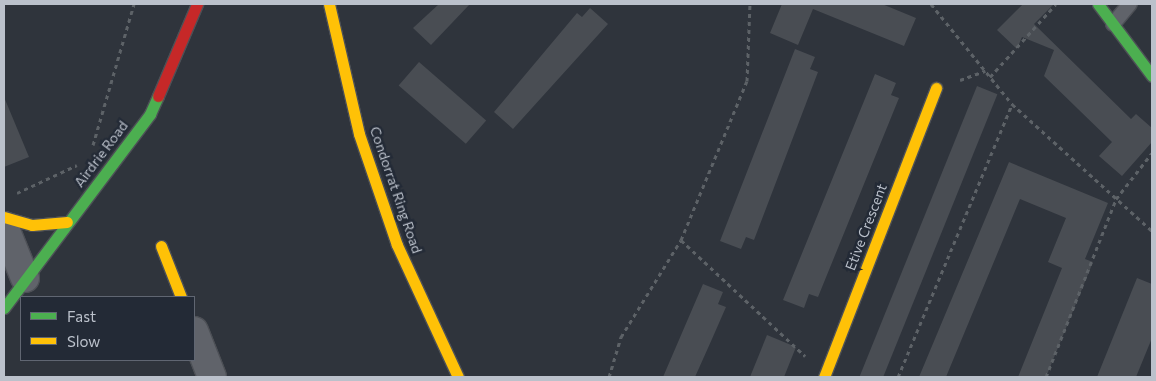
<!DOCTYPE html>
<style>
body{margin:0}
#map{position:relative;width:1156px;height:381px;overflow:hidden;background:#2f343c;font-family:Commissioner,sans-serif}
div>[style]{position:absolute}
.building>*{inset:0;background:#494d53;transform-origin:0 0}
.path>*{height:3px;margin-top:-1.5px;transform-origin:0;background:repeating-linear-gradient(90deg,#5d6267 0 4px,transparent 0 8px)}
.roads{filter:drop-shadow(1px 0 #4d5056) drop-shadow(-1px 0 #4d5056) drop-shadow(0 1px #4d5056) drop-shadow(0 -1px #4d5056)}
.lane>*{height:14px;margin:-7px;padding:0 7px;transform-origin:7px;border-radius:7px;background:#60636a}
.street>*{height:28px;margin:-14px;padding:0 14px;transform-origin:14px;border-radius:14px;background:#60636a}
.fast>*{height:11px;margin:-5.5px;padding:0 5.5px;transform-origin:5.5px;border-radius:5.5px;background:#4caf50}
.slow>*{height:11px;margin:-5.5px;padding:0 5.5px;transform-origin:5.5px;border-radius:5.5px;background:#ffc107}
.jam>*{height:11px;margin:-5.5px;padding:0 5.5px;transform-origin:5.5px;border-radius:5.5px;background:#c62828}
span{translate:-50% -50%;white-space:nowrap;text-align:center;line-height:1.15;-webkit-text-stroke:5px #232a36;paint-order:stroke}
.street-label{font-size:14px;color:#bbc1cb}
.frame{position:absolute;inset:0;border:5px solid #bbc1cb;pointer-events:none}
.legend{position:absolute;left:20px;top:296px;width:175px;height:65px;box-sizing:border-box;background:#232a36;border:1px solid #606672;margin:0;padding:6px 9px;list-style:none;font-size:15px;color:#bbc1cb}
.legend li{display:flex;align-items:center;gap:10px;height:25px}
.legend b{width:25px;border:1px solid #606672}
</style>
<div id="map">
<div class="building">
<div style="clip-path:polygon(439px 4px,470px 4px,431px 45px,413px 28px)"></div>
<div style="clip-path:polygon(782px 4px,882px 4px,916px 18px,904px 46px,813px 9px,798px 45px,770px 33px)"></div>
<div style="clip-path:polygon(1023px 4px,1054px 4px,1034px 24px,1131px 119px,1136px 114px,1152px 128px,1152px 142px,1122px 176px,1099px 156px,1112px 142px,1044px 76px,1054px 50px,1022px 37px,1017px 49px,997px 30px)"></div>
<div style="clip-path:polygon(590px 8px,608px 24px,513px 129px,494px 112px,577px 13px,582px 17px)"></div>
<div style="clip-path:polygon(795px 49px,815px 57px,810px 69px,818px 72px,754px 240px,746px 237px,741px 249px,720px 241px)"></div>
<div style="left:419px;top:62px;width:89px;height:31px;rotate:41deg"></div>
<div style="clip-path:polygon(875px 74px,896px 83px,891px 95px,899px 98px,818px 297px,809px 294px,804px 308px,783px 300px)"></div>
<div style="left:977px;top:86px;width:22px;height:315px;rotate:22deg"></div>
<div style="clip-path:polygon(4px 97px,29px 157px,4px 167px)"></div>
<div style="clip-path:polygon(1009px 162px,1108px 203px,1085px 259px,1093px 262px,1046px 377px,1018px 377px,1062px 268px,1048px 262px,1066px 218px,1020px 199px,946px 377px,919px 377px)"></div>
<div style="clip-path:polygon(1137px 278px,1152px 284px,1152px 338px,1136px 377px,1097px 377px)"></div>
<div style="clip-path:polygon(703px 284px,723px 292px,718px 304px,726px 307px,712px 339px,695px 377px,663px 377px)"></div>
<div style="clip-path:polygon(767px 335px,796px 347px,784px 377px,750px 377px)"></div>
</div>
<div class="path">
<div style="left:931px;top:4px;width:129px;rotate:51deg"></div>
<div style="left:1012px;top:104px;width:189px;rotate:42.2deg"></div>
<div style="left:990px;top:77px;width:98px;rotate:-47.9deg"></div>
<div style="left:960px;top:80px;width:27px;rotate:-20deg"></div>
<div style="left:93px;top:145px;width:147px;rotate:-73.8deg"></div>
<div style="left:17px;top:193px;width:66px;rotate:-25deg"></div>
<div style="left:681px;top:240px;width:170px;rotate:43.1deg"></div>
<div style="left:609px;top:377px;width:42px;rotate:-73.3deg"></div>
<div style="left:621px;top:337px;width:114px;rotate:-58.3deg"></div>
<div style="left:681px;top:240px;width:172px;rotate:-67.5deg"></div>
<div style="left:747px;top:81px;width:77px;rotate:-87.8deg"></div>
<div style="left:898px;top:377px;width:296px;rotate:-67.3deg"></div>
<div style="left:1046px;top:377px;width:191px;rotate:-68.5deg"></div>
<div style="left:1116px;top:199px;width:58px;rotate:-52deg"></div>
</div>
<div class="roads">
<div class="lane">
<div style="left:1113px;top:24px;width:26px;rotate:-50deg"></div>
</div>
<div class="street">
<div style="left:4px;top:226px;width:56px;rotate:68deg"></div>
<div style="left:194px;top:331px;width:49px;rotate:68.6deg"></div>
</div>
<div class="fast">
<div style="left:1098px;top:4px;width:90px;rotate:53.1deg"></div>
<div style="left:4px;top:308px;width:243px;rotate:-53deg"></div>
<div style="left:150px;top:114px;width:20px;rotate:-66deg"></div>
</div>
<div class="slow">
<div style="left:329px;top:4px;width:133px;rotate:77deg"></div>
<div style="left:359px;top:134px;width:117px;rotate:71.1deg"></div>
<div style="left:397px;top:245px;width:145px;rotate:65.2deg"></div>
<div style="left:4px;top:217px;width:29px;rotate:16deg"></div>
<div style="left:32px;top:225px;width:35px;rotate:-5deg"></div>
<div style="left:161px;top:246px;width:55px;rotate:68.6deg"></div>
<div style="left:824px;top:377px;width:310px;rotate:-68.8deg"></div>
</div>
<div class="jam">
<div style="left:158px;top:96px;width:100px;rotate:-67deg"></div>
</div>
</div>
<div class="street-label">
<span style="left:101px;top:154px;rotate:-53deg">Airdrie Road</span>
<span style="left:396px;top:190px;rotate:71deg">Condorrat Ring Road</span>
<span style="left:866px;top:227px;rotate:-69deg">Etive Crescent</span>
</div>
<div class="frame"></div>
<ul class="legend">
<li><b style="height:6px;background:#4caf50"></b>Fast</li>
<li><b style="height:6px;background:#ffc107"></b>Slow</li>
</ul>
</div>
